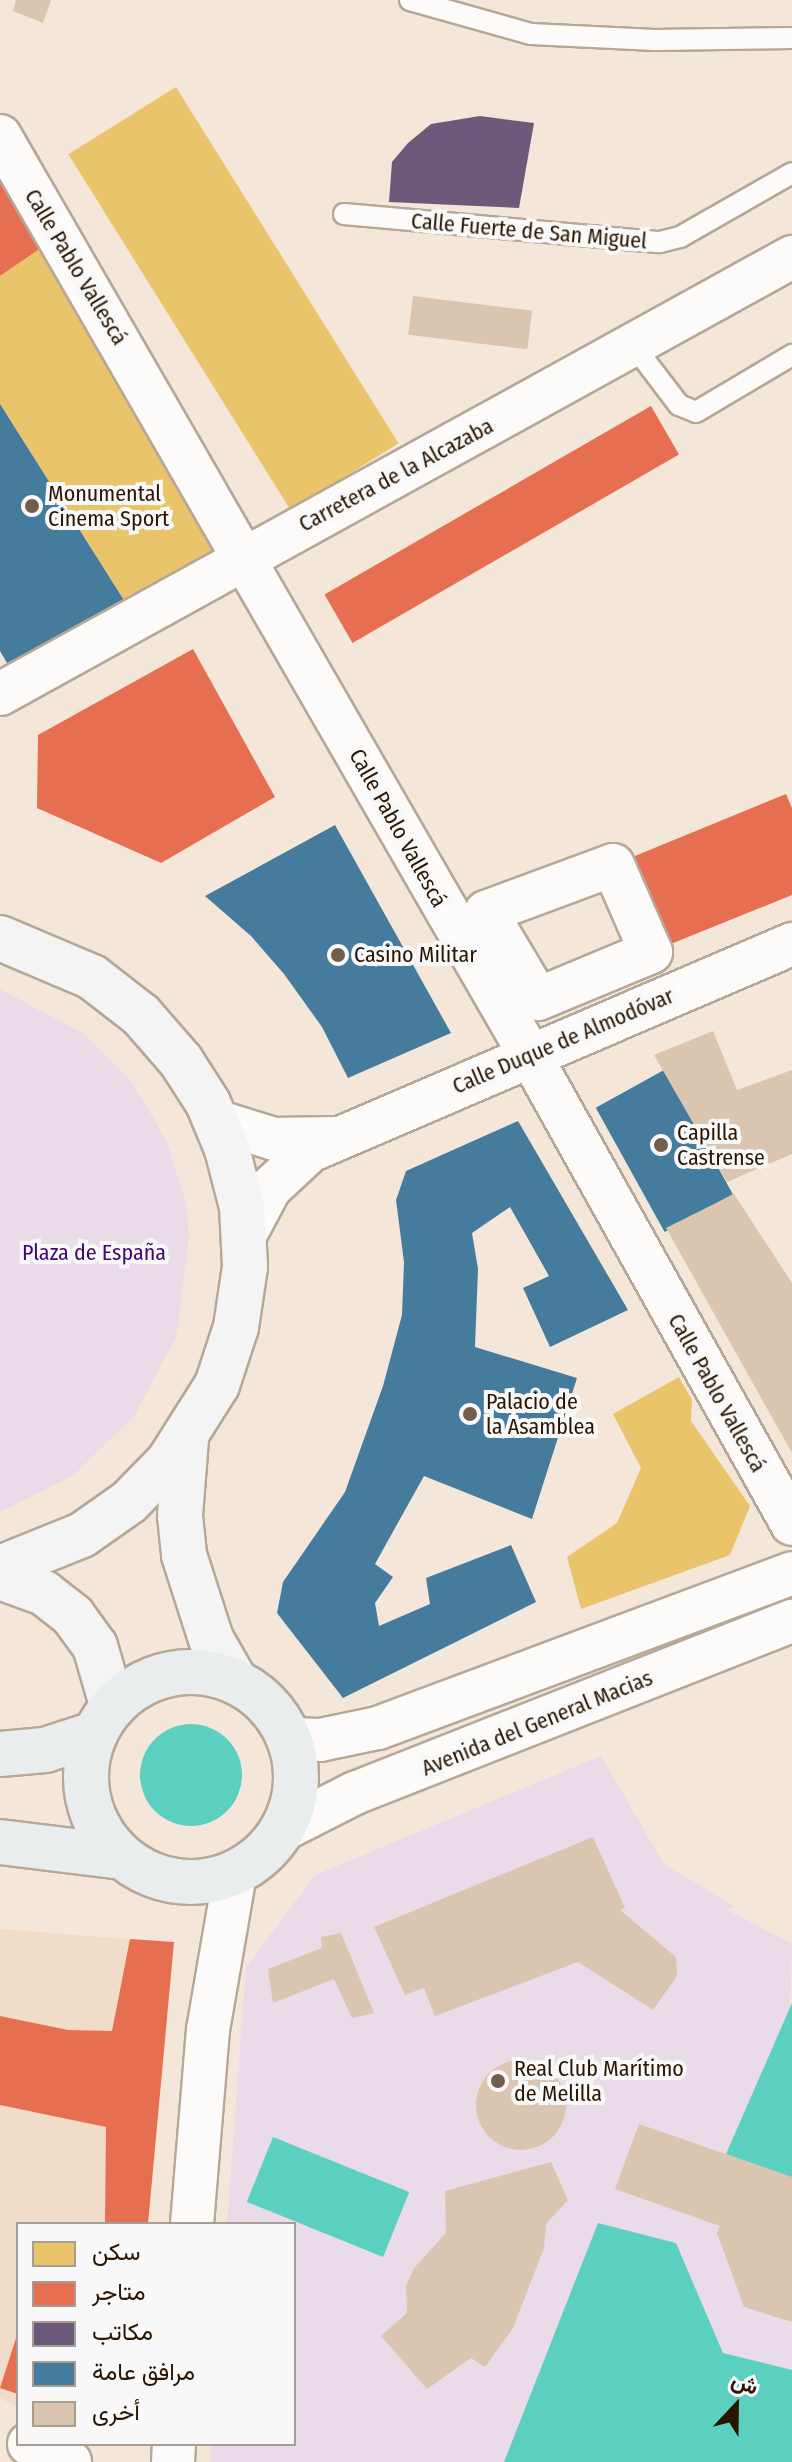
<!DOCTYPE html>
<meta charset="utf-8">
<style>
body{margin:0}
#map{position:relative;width:792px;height:2462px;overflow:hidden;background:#f4e7da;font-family:"Fira Sans Condensed",Vazirmatn,sans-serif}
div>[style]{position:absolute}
.built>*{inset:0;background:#f1dcc9}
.green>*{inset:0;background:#e9dbe8}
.water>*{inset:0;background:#5bd0c0;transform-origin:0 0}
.round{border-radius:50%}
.homes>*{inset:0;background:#e9c46a;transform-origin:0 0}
.shops>*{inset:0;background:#e76f51;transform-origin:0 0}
.offices>*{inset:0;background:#6d597a}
.public>*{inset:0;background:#457b9d;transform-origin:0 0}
.building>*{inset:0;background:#dac5b0;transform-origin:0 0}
.roads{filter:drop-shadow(2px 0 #b7a796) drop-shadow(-2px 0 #b7a796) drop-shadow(0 2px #b7a796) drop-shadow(0 -2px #b7a796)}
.lane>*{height:20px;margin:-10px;padding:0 10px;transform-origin:10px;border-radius:10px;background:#fdfbf9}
.street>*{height:42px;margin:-21px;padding:0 21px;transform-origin:21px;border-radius:21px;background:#fdfbf9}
.secondary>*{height:44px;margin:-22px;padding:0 22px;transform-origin:22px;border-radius:22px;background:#f4f4f4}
.primary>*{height:44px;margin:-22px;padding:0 22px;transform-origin:22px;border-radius:22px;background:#eaedee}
.primary>.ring{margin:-22px;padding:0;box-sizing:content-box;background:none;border:44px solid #eaedee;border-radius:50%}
.dots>*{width:22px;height:22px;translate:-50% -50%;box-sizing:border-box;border:4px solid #f8f8f8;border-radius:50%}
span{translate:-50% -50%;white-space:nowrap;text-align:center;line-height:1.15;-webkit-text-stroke:8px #f8f8f8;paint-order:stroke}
.street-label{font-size:22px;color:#2a1500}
.poi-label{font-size:22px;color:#2a1500}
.left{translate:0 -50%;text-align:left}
.park-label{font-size:22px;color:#440570}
.legend{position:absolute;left:16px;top:2222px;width:280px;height:224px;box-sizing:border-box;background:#f8f8f8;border:2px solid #a69d95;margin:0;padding:10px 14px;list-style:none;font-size:24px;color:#2a1500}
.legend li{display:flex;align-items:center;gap:16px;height:40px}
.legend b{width:40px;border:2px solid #a69d95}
.north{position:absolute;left:696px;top:2366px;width:80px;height:80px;-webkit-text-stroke:6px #f8f8f8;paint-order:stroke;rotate:22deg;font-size:22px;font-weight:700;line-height:32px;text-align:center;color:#2a1500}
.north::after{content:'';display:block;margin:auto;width:28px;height:36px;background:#2a1500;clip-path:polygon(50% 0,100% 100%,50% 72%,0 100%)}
</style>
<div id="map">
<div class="built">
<div style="clip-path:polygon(0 1929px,154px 1941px,147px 2224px,18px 2224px,18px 2407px,0 2398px)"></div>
</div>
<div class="green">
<div style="clip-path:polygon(0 989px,84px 1034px,131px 1081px,166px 1139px,186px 1203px,189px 1236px,177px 1335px,135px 1415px,74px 1475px,0 1512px)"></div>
<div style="clip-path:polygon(601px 1756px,664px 1864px,734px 1906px,727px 1910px,792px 1944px,790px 2008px,727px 2153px,792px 2176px,792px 2370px,723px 2353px,676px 2243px,598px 2223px,504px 2462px,210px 2462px,211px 2444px,294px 2444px,294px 2224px,227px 2224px,246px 1967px,315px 1875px)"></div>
</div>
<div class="water">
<div class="round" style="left:140px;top:1724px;width:102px;height:102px"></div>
<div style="clip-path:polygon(792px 2003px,792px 2178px,726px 2154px)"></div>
<div style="left:273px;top:2137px;width:147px;height:70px;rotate:22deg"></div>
<div style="clip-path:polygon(598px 2223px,676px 2243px,723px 2353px,792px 2370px,792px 2462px,504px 2462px)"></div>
</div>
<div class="homes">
<div style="left:176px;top:87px;width:420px;height:127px;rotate:58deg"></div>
<div style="clip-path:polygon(54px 239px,228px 547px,127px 605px,0 404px,0 276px)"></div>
<div style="clip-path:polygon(679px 1377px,692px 1400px,691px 1421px,750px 1506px,730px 1555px,581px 1609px,567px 1557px,617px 1523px,641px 1468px,613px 1414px)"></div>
</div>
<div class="shops">
<div style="clip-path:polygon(0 172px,54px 239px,0 276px)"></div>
<div style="left:651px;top:406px;width:56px;height:377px;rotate:60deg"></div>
<div style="clip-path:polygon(193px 649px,275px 797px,161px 863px,37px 808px,38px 735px)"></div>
<div style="clip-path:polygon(786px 794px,792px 808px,792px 895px,651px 952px,613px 865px)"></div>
<div style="clip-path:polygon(130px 1939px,174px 1942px,148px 2224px,105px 2224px,106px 2127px,0 2105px,0 2016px,68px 2030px,112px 2031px)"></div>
<div style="clip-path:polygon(18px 2332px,18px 2394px,0 2388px)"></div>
</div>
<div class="offices">
<div style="clip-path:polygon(480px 116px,534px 123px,519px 208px,389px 202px,392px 162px,408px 143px,431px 124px)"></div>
</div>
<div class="public">
<div style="clip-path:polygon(0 404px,127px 605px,7px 663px,0 651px)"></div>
<div style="clip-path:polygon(335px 825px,451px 1033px,348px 1078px,322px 1027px,284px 974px,251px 936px,205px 896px)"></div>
<div style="left:664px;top:1070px;width:142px;height:78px;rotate:61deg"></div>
<div style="clip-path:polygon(518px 1121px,628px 1310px,550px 1347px,523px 1288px,549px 1276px,510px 1207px,472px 1233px,478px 1269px,475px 1347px,577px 1378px,532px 1519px,424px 1476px,375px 1564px,393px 1577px,375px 1603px,379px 1626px,430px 1604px,426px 1578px,511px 1545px,536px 1602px,343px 1698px,277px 1613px,283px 1582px,345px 1492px,383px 1386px,402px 1315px,404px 1262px,396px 1200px,406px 1171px)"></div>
</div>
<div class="building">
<div style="clip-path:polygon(16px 0,51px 0,43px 23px,13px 11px)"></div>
<div style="left:413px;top:296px;width:120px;height:39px;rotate:7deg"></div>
<div style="clip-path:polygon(713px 1031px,737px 1090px,792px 1070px,792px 1154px,727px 1182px,654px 1055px)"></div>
<div style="clip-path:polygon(734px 1194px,792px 1283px,792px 1453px,666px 1228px)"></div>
<div style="clip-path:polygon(593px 1837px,625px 1908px,620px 1910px,676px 1957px,677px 1976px,653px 2010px,578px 1962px,435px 2016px,424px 1988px,405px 1995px,374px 1927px)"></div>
<div style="clip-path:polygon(341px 1933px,374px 2013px,352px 2018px,334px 1979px,273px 2003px,268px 1969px,322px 1948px,321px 1937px)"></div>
<div class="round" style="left:476px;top:2060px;width:90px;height:90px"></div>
<div style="clip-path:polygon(639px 2124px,792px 2177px,792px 2322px,744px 2307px,717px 2233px,720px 2226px,615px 2189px)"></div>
<div style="clip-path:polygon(551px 2162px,568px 2200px,546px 2224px,544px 2248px,513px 2328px,485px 2367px,471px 2358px,427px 2389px,381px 2336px,407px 2313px,406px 2286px,414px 2268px,446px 2233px,445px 2191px)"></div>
</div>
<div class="roads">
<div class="lane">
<div style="left:410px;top:0;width:126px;rotate:15.7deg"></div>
<div style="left:531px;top:34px;width:124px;rotate:2.8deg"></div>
<div style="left:655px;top:40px;width:137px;rotate:-0.8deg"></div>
<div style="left:344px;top:214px;width:317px;rotate:5.1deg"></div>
<div style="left:660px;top:242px;width:21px;rotate:-14deg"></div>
<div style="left:680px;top:237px;width:129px;rotate:-29.7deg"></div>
<div style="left:634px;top:346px;width:74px;rotate:52.7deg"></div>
<div style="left:679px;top:405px;width:18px;rotate:22deg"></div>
<div style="left:696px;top:412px;width:112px;rotate:-30.7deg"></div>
</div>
<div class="street">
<div style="left:0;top:136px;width:1061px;rotate:60.03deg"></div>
<div style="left:530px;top:1055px;width:537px;rotate:60.81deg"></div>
<div style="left:0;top:694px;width:905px;rotate:-28.89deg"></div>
<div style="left:613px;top:865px;width:95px;rotate:66.4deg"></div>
<div style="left:651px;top:952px;width:122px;rotate:157.4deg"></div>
<div style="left:538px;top:999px;width:101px;rotate:-120.9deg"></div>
<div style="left:486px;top:912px;width:135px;rotate:-20.3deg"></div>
<div style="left:216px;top:1121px;width:61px;rotate:17.2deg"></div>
<div style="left:274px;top:1139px;width:60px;rotate:-1deg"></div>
<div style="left:244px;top:1237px;width:55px;rotate:-62deg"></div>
<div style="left:270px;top:1188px;width:54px;rotate:-42.8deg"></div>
<div style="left:310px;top:1151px;width:525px;rotate:-23.24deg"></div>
<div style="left:291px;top:1739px;width:29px;rotate:2deg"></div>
<div style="left:320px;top:1740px;width:59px;rotate:-11.7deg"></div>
<div style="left:378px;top:1728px;width:442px;rotate:-20.5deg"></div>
<div style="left:284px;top:1829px;width:80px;rotate:-26.9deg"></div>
<div style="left:355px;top:1793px;width:470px;rotate:-21.5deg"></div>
<div style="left:192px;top:2224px;width:195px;rotate:-85.3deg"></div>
<div style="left:208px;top:2030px;width:158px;rotate:-80.2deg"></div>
<div style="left:29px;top:2444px;width:45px;rotate:23.7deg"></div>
<div style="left:173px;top:2462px;width:18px;rotate:-87deg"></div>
</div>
<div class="secondary">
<div style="left:0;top:938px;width:100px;rotate:23deg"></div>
<div style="left:92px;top:977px;width:62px;rotate:37.8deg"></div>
<div style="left:141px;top:1015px;width:61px;rotate:49deg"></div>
<div style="left:181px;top:1061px;width:50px;rotate:57.3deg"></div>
<div style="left:208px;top:1103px;width:50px;rotate:67.6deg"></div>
<div style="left:227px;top:1149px;width:60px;rotate:75.5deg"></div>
<div style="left:242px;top:1207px;width:60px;rotate:87.1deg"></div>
<div style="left:245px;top:1267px;width:61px;rotate:98.5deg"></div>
<div style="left:236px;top:1327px;width:61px;rotate:108.1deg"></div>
<div style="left:217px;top:1385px;width:90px;rotate:122.3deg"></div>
<div style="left:169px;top:1461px;width:57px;rotate:134.3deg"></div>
<div style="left:129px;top:1502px;width:57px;rotate:144.9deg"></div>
<div style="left:82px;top:1535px;width:88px;rotate:158.1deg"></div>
<div style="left:186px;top:1439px;width:77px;rotate:94.5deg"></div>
<div style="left:180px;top:1516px;width:39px;rotate:84deg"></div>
<div style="left:184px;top:1555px;width:88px;rotate:72.2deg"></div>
<div style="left:211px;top:1639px;width:48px;rotate:60.3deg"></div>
<div style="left:0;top:1577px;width:47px;rotate:20deg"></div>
<div style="left:44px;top:1593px;width:37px;rotate:38deg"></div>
<div style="left:73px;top:1616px;width:37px;rotate:54deg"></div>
<div style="left:95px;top:1646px;width:61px;rotate:73.9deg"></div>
</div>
<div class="primary">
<div class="ring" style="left:86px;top:1672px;width:166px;height:166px"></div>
<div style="left:0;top:1754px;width:45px;rotate:-5.1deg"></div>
<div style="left:45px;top:1750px;width:52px;rotate:-18.1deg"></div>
<div style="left:0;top:1842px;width:123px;rotate:7deg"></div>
</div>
</div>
<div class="dots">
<div style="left:32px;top:506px;background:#715e4c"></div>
<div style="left:338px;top:955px;background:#715e4c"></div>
<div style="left:661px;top:1145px;background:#715e4c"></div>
<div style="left:470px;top:1414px;background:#715e4c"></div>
<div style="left:498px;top:2081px;background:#715e4c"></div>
</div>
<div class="street-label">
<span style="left:529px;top:231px;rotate:5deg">Calle Fuerte de San Miguel</span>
<span style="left:76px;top:267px;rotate:59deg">Calle Pablo Vallescá</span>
<span style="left:396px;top:475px;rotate:-28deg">Carretera de la Alcazaba</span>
<span style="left:398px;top:828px;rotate:61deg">Calle Pablo Vallescá</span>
<span style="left:563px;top:1041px;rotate:-23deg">Calle Duque de Almodóvar</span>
<span style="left:717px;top:1393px;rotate:61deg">Calle Pablo Vallescá</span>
<span style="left:537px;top:1723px;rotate:-22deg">Avenida del General Macias</span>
</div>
<div class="poi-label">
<span class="left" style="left:48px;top:506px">Monumental<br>Cinema Sport</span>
<span class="left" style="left:354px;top:955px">Casino Militar</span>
<span class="left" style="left:677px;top:1145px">Capilla<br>Castrense</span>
<span class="left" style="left:486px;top:1414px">Palacio de<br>la Asamblea</span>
<span class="left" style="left:514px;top:2081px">Real Club Marítimo<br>de Melilla</span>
</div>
<div class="park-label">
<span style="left:94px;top:1253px">Plaza de España</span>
</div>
<ul class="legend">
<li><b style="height:22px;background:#e9c46a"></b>سكن</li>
<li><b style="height:22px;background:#e76f51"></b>متاجر</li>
<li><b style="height:22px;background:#6d597a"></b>مكاتب</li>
<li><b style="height:22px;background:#457b9d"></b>مرافق عامة</li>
<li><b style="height:22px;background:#dac5b0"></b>أخرى</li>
</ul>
<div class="north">ش</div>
</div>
